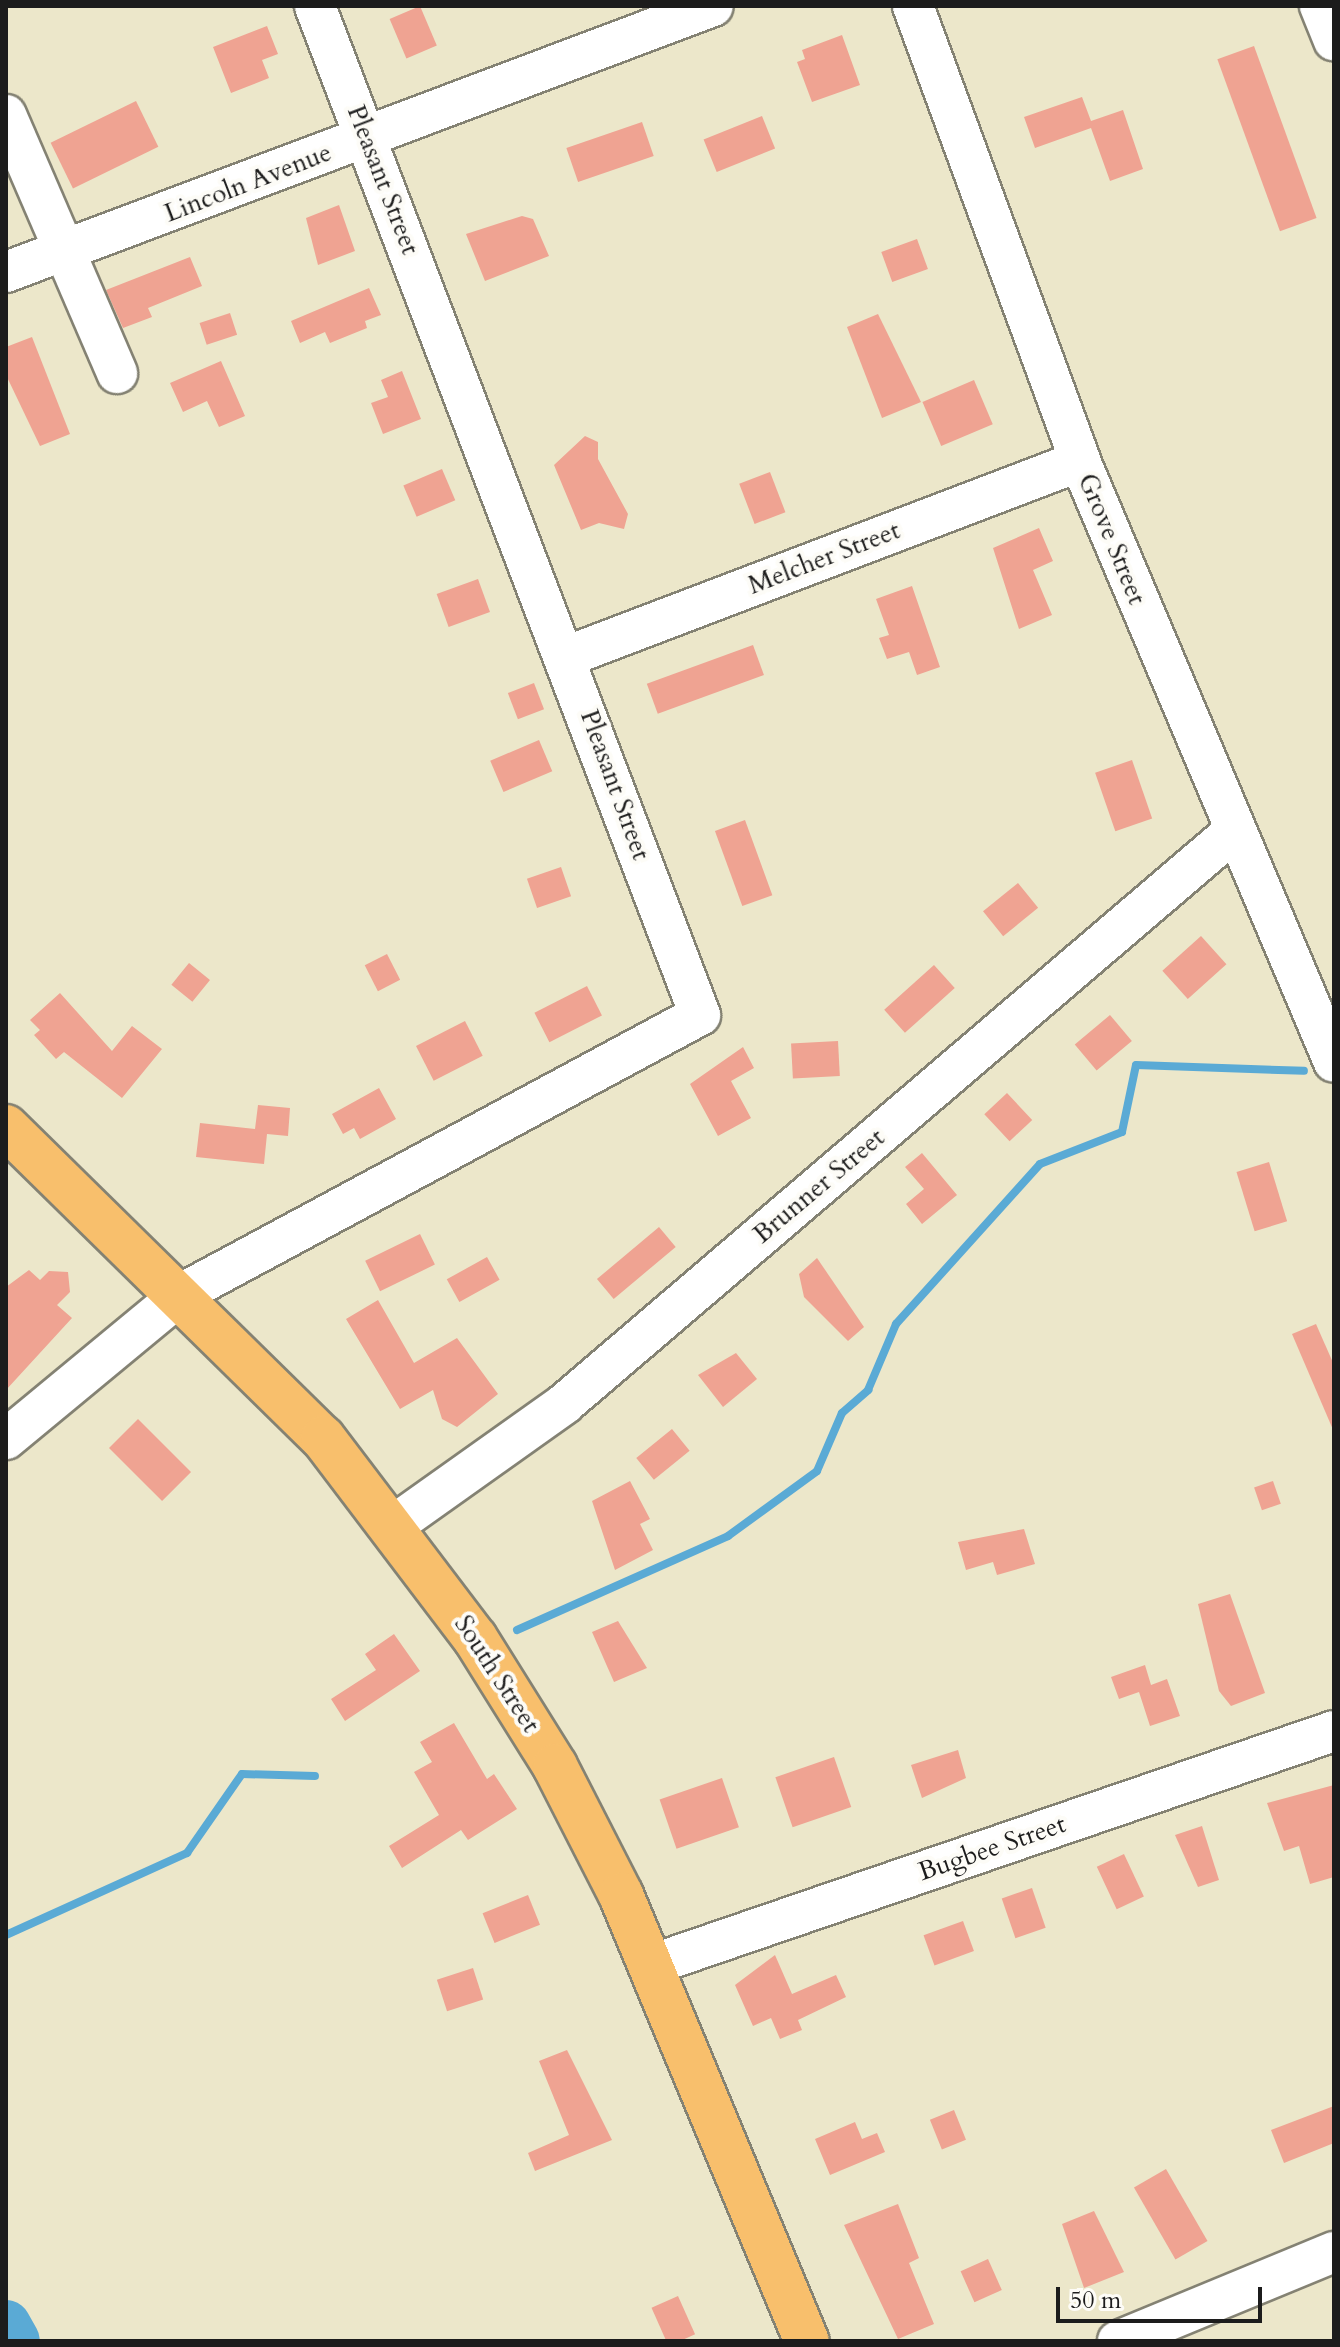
<!DOCTYPE html>
<style>
body{margin:0}
#map{position:relative;width:1340px;height:2347px;overflow:hidden;background:#ece7ca;font-family:Cardo,serif}
div>[style]{position:absolute}
.stream>*{height:8px;margin:-4px;padding:0 4px;transform-origin:4px;border-radius:4px;background:#5aaad5}
.river>*{height:50px;margin:-25px;padding:0 25px;transform-origin:25px;border-radius:25px;background:#5aaad5}
.building>*{inset:0;background:#efa392;transform-origin:0 0}
.roads{filter:drop-shadow(2px 0 #848273) drop-shadow(-2px 0 #848273) drop-shadow(0 2px #848273) drop-shadow(0 -2px #848273)}
.minor>*{height:40px;margin:-20px;padding:0 20px;transform-origin:20px;border-radius:20px;background:#fff}
.major>*{height:44px;margin:-22px;padding:0 22px;transform-origin:22px;border-radius:22px;background:#f8bf6c}
span{translate:-50% -50%;white-space:nowrap;text-align:center;line-height:1.15;-webkit-text-stroke:8px #fdfcf7;paint-order:stroke}
.street-label{font-size:26px;color:#1c1c1c}
.frame{position:absolute;inset:0;border:8px solid #1c1c1c;pointer-events:none}
.scale{position:absolute;left:1056px;top:2287px;width:206px;height:36px;box-sizing:border-box;border:4px solid #1c1c1c;border-top:0;padding-left:10px;font-size:24px;line-height:28px;white-space:nowrap;color:#1c1c1c;-webkit-text-stroke:6px #fdfcf7;paint-order:stroke}
</style>
<div id="map">
<div class="stream">
<div style="left:517px;top:1630px;width:231px;rotate:-24deg"></div>
<div style="left:728px;top:1536px;width:110px;rotate:-36.1deg"></div>
<div style="left:817px;top:1471px;width:63px;rotate:-66.7deg"></div>
<div style="left:842px;top:1413px;width:35px;rotate:-41deg"></div>
<div style="left:868px;top:1390px;width:72px;rotate:-67deg"></div>
<div style="left:896px;top:1324px;width:215px;rotate:-48deg"></div>
<div style="left:1040px;top:1164px;width:88px;rotate:-21.3deg"></div>
<div style="left:1122px;top:1132px;width:68px;rotate:-78.2deg"></div>
<div style="left:1136px;top:1065px;width:168px;rotate:2deg"></div>
<div style="left:6px;top:1935px;width:199px;rotate:-24.4deg"></div>
<div style="left:187px;top:1853px;width:96px;rotate:-55.2deg"></div>
<div style="left:242px;top:1774px;width:73px;rotate:1.6deg"></div>
</div>
<div class="river">
<div style="left:6px;top:2325px;width:18px;rotate:61deg"></div>
</div>
<div class="building">
<div style="left:420px;top:6px;width:43px;height:33px;rotate:67deg"></div>
<div style="clip-path:polygon(267px 26px,278px 54px,262px 60px,269px 78px,231px 93px,213px 47px)"></div>
<div style="clip-path:polygon(842px 35px,860px 85px,812px 102px,797px 62px,805px 59px,802px 50px)"></div>
<div style="left:1254px;top:46px;width:183px;height:39px;rotate:70deg"></div>
<div style="clip-path:polygon(1082px 97px,1091px 121px,1123px 110px,1143px 169px,1110px 181px,1091px 128px,1035px 148px,1024px 117px)"></div>
<div style="left:136px;top:101px;width:51px;height:95px;rotate:64deg"></div>
<div style="left:762px;top:116px;width:35px;height:63px;rotate:68deg"></div>
<div style="left:642px;top:122px;width:36px;height:80px;rotate:71deg"></div>
<div style="clip-path:polygon(339px 205px,355px 251px,318px 265px,306px 218px)"></div>
<div style="clip-path:polygon(522px 216px,533px 219px,549px 256px,485px 281px,466px 234px)"></div>
<div style="left:917px;top:239px;width:32px;height:38px;rotate:70deg"></div>
<div style="clip-path:polygon(190px 257px,202px 286px,148px 308px,152px 317px,123px 328px,106px 290px)"></div>
<div style="clip-path:polygon(369px 288px,381px 315px,365px 321px,367px 328px,330px 343px,325px 332px,300px 343px,291px 321px)"></div>
<div style="left:230px;top:313px;width:23px;height:32px;rotate:72deg"></div>
<div style="clip-path:polygon(878px 314px,921px 402px,882px 418px,847px 327px)"></div>
<div style="clip-path:polygon(32px 337px,70px 434px,40px 446px,6px 375px,6px 347px)"></div>
<div style="clip-path:polygon(221px 361px,245px 416px,219px 427px,207px 401px,183px 412px,170px 383px)"></div>
<div style="clip-path:polygon(402px 371px,421px 419px,383px 434px,371px 403px,388px 397px,381px 380px)"></div>
<div style="left:974px;top:380px;width:48px;height:56px;rotate:67deg"></div>
<div style="clip-path:polygon(585px 436px,598px 442px,598px 459px,628px 514px,624px 529px,599px 523px,581px 530px,554px 465px)"></div>
<div style="left:442px;top:469px;width:34px;height:42px;rotate:67deg"></div>
<div style="left:770px;top:472px;width:43px;height:33px;rotate:69deg"></div>
<div style="clip-path:polygon(1039px 528px,1053px 561px,1033px 570px,1052px 615px,1019px 629px,993px 548px)"></div>
<div style="left:478px;top:579px;width:35px;height:44px;rotate:70deg"></div>
<div style="clip-path:polygon(912px 586px,940px 667px,917px 675px,909px 652px,887px 659px,879px 638px,889px 635px,876px 599px)"></div>
<div style="left:753px;top:645px;width:32px;height:113px;rotate:70deg"></div>
<div style="left:534px;top:683px;width:28px;height:28px;rotate:69deg"></div>
<div style="left:539px;top:740px;width:34px;height:53px;rotate:67deg"></div>
<div style="left:1132px;top:760px;width:62px;height:39px;rotate:71deg"></div>
<div style="left:745px;top:820px;width:80px;height:32px;rotate:70deg"></div>
<div style="left:561px;top:867px;width:31px;height:36px;rotate:71deg"></div>
<div style="left:1018px;top:883px;width:32px;height:45px;rotate:51deg"></div>
<div style="left:1201px;top:936px;width:38px;height:52px;rotate:48deg"></div>
<div style="left:387px;top:954px;width:29px;height:25px;rotate:63deg"></div>
<div style="left:189px;top:963px;width:27px;height:28px;rotate:39deg"></div>
<div style="left:934px;top:965px;width:31px;height:67px;rotate:48deg"></div>
<div style="left:587px;top:986px;width:33px;height:59px;rotate:63deg"></div>
<div style="clip-path:polygon(60px 993px,112px 1051px,132px 1026px,162px 1049px,122px 1098px,64px 1052px,56px 1059px,34px 1035px,40px 1030px,30px 1020px)"></div>
<div style="left:1110px;top:1015px;width:34px;height:46px;rotate:50deg"></div>
<div style="left:465px;top:1021px;width:39px;height:55px;rotate:63deg"></div>
<div style="left:838px;top:1041px;width:35px;height:47px;rotate:87deg"></div>
<div style="clip-path:polygon(743px 1047px,754px 1068px,731px 1081px,751px 1118px,718px 1136px,690px 1084px)"></div>
<div style="clip-path:polygon(379px 1088px,396px 1119px,360px 1139px,354px 1128px,343px 1134px,332px 1114px)"></div>
<div style="left:1007px;top:1093px;width:37px;height:31px;rotate:47deg"></div>
<div style="clip-path:polygon(258px 1105px,290px 1108px,288px 1136px,267px 1134px,264px 1164px,196px 1157px,200px 1123px,255px 1129px)"></div>
<div style="clip-path:polygon(922px 1153px,957px 1195px,922px 1224px,906px 1204px,924px 1189px,905px 1167px)"></div>
<div style="left:1269px;top:1162px;width:62px;height:34px;rotate:73deg"></div>
<div style="left:659px;top:1227px;width:26px;height:81px;rotate:50deg"></div>
<div style="left:420px;top:1234px;width:34px;height:61px;rotate:64deg"></div>
<div style="left:487px;top:1257px;width:26px;height:46px;rotate:61deg"></div>
<div style="clip-path:polygon(817px 1258px,864px 1327px,848px 1341px,804px 1297px,799px 1274px)"></div>
<div style="clip-path:polygon(29px 1270px,40px 1280px,49px 1271px,68px 1272px,70px 1292px,57px 1305px,72px 1318px,6px 1390px,6px 1287px)"></div>
<div style="clip-path:polygon(378px 1300px,414px 1363px,457px 1338px,498px 1394px,457px 1427px,442px 1419px,433px 1390px,400px 1409px,346px 1319px)"></div>
<div style="clip-path:polygon(1316px 1324px,1334px 1365px,1334px 1432px,1292px 1334px)"></div>
<div style="clip-path:polygon(736px 1353px,757px 1379px,723px 1407px,698px 1375px)"></div>
<div style="left:138px;top:1419px;width:75px;height:41px;rotate:45deg"></div>
<div style="left:672px;top:1429px;width:28px;height:46px;rotate:51deg"></div>
<div style="clip-path:polygon(630px 1481px,650px 1519px,640px 1524px,653px 1550px,615px 1570px,592px 1501px)"></div>
<div style="left:1273px;top:1481px;width:24px;height:20px;rotate:71deg"></div>
<div style="clip-path:polygon(1024px 1529px,1035px 1564px,997px 1575px,993px 1562px,966px 1570px,958px 1542px)"></div>
<div style="clip-path:polygon(1230px 1594px,1265px 1693px,1231px 1706px,1219px 1691px,1198px 1604px)"></div>
<div style="clip-path:polygon(618px 1621px,647px 1668px,614px 1682px,592px 1632px)"></div>
<div style="clip-path:polygon(394px 1634px,420px 1671px,345px 1721px,331px 1699px,376px 1670px,365px 1654px)"></div>
<div style="clip-path:polygon(1145px 1665px,1151px 1685px,1167px 1679px,1180px 1716px,1150px 1726px,1139px 1692px,1119px 1699px,1111px 1677px)"></div>
<div style="clip-path:polygon(454px 1723px,487px 1779px,494px 1774px,517px 1809px,468px 1840px,461px 1830px,402px 1868px,389px 1846px,439px 1815px,414px 1772px,432px 1762px,420px 1742px)"></div>
<div style="clip-path:polygon(958px 1750px,966px 1778px,922px 1798px,911px 1765px)"></div>
<div style="left:834px;top:1757px;width:53px;height:62px;rotate:71deg"></div>
<div style="left:722px;top:1778px;width:52px;height:66px;rotate:71deg"></div>
<div style="clip-path:polygon(1334px 1785px,1334px 1877px,1310px 1884px,1299px 1846px,1284px 1851px,1267px 1803px)"></div>
<div style="clip-path:polygon(1202px 1826px,1219px 1880px,1198px 1887px,1175px 1835px)"></div>
<div style="left:1124px;top:1854px;width:47px;height:30px;rotate:65deg"></div>
<div style="left:1032px;top:1888px;width:42px;height:32px;rotate:71deg"></div>
<div style="left:528px;top:1895px;width:32px;height:49px;rotate:68deg"></div>
<div style="left:963px;top:1921px;width:32px;height:42px;rotate:70deg"></div>
<div style="clip-path:polygon(775px 1955px,792px 1994px,836px 1975px,846px 1997px,798px 2020px,802px 2030px,780px 2039px,771px 2018px,753px 2026px,735px 1985px)"></div>
<div style="left:473px;top:1968px;width:33px;height:38px;rotate:72deg"></div>
<div style="clip-path:polygon(567px 2050px,612px 2140px,535px 2171px,528px 2153px,569px 2135px,539px 2061px)"></div>
<div style="clip-path:polygon(1334px 2106px,1334px 2143px,1284px 2163px,1271px 2130px)"></div>
<div style="left:954px;top:2110px;width:32px;height:26px;rotate:68deg"></div>
<div style="clip-path:polygon(855px 2122px,862px 2139px,877px 2133px,885px 2152px,830px 2175px,815px 2139px)"></div>
<div style="left:1166px;top:2169px;width:83px;height:37px;rotate:60deg"></div>
<div style="clip-path:polygon(898px 2204px,919px 2258px,909px 2263px,934px 2324px,898px 2339px,844px 2225px)"></div>
<div style="clip-path:polygon(1094px 2211px,1124px 2272px,1084px 2288px,1062px 2224px)"></div>
<div style="left:988px;top:2259px;width:34px;height:30px;rotate:66deg"></div>
<div style="left:678px;top:2296px;width:42px;height:29px;rotate:66deg"></div>
</div>
<div class="roads">
<div class="minor">
<div style="left:913px;top:6px;width:485px;rotate:69.8deg"></div>
<div style="left:1080px;top:461px;width:652px;rotate:67.09deg"></div>
<div style="left:1320px;top:6px;width:37px;rotate:68deg"></div>
<div style="left:6px;top:115px;width:281px;rotate:66.7deg"></div>
<div style="left:6px;top:272px;width:755px;rotate:-20.62deg"></div>
<div style="left:568px;top:656px;width:548px;rotate:-20.85deg"></div>
<div style="left:6px;top:1439px;width:227px;rotate:-39.6deg"></div>
<div style="left:181px;top:1294px;width:589px;rotate:-28.26deg"></div>
<div style="left:700px;top:1015px;width:1080px;rotate:-110.89deg"></div>
<div style="left:394px;top:1525px;width:209px;rotate:-35.4deg"></div>
<div style="left:564px;top:1404px;width:879px;rotate:-40.52deg"></div>
<div style="left:651px;top:1965px;width:722px;rotate:-18.91deg"></div>
<div style="left:1118px;top:2341px;width:234px;rotate:-22.4deg"></div>
</div>
<div class="major">
<div style="left:6px;top:1127px;width:444px;rotate:44.5deg"></div>
<div style="left:323px;top:1438px;width:251px;rotate:52.8deg"></div>
<div style="left:475px;top:1638px;width:151px;rotate:58deg"></div>
<div style="left:555px;top:1766px;width:145px;rotate:62.9deg"></div>
<div style="left:621px;top:1895px;width:483px;rotate:67.4deg"></div>
</div>
</div>
<div class="street-label">
<span style="left:383px;top:180px;rotate:69deg">Pleasant Street</span>
<span style="left:248px;top:183px;rotate:-21deg">Lincoln Avenue</span>
<span style="left:1112px;top:539px;rotate:68deg">Grove Street</span>
<span style="left:824px;top:558px;rotate:-21deg">Melcher Street</span>
<span style="left:615px;top:785px;rotate:70deg">Pleasant Street</span>
<span style="left:819px;top:1186px;rotate:-40deg">Brunner Street</span>
<span style="left:497px;top:1674px;rotate:57deg">South Street</span>
<span style="left:992px;top:1848px;rotate:-19deg">Bugbee Street</span>
</div>
<div class="frame"></div>
<div class="scale">50 m</div>
</div>
